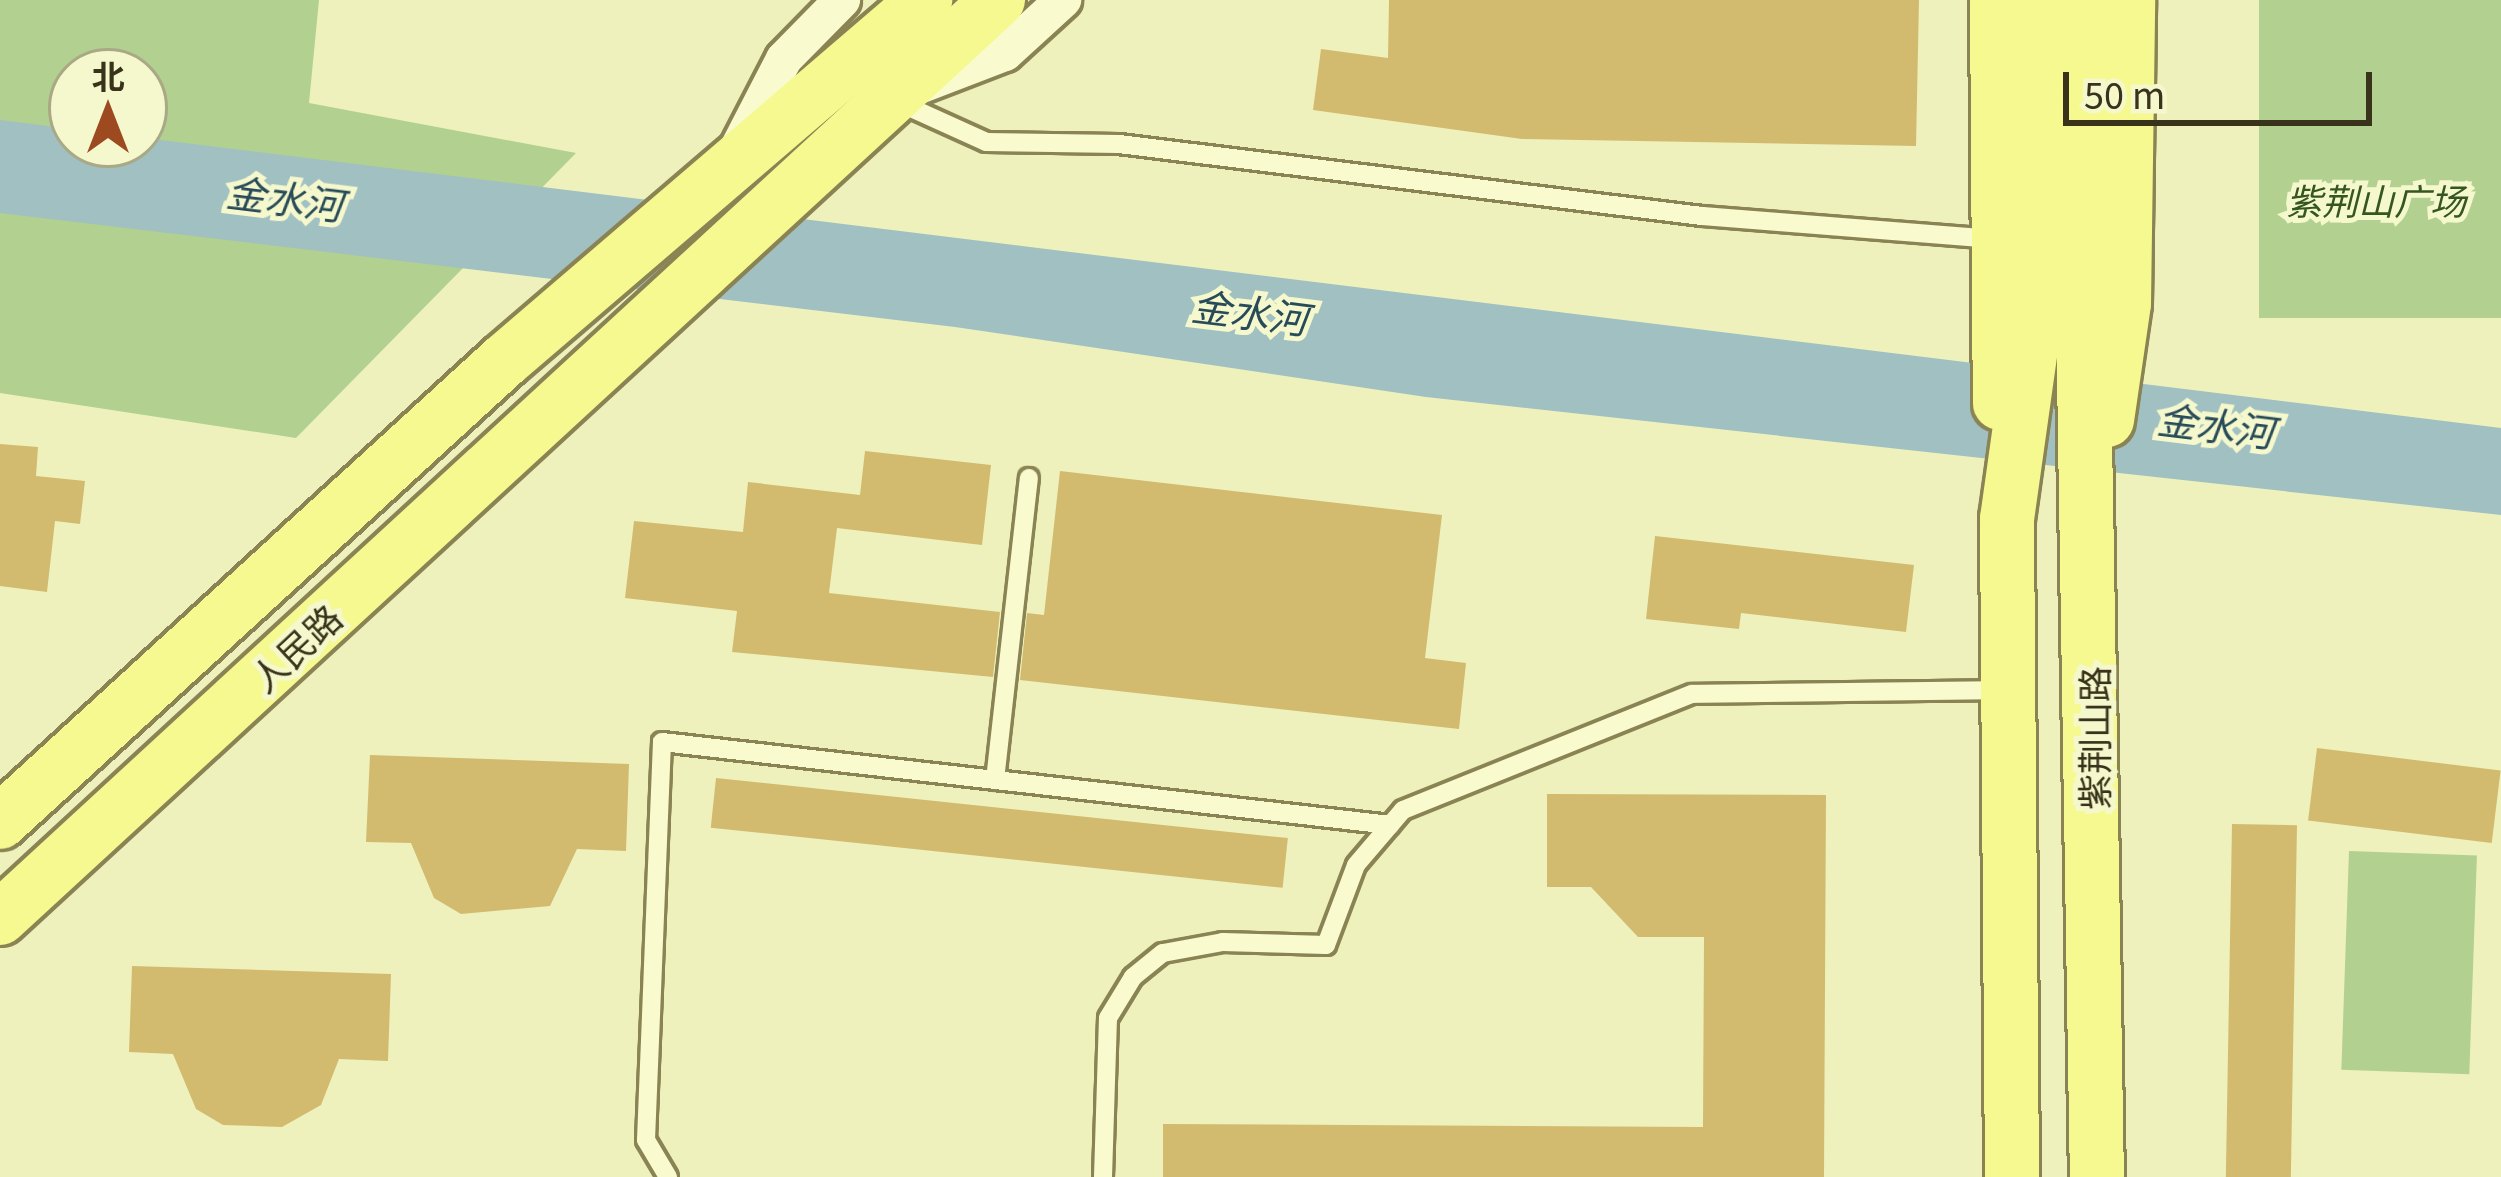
<!DOCTYPE html>
<meta charset="utf-8">
<style>
body{margin:0}
#map{position:relative;width:2501px;height:1177px;overflow:hidden;background:#eef1bc;font-family:Georgia,"Noto Sans SC",serif}
div>[style]{position:absolute}
.green>*{inset:0;background:#b2d08f;transform-origin:0 0}
.water>*{inset:0;background:#a0c0c2}
.building>*{inset:0;background:#d2bb6e;transform-origin:0 0}
.roads{filter:drop-shadow(3px 0 #8a8354) drop-shadow(-3px 0 #8a8354) drop-shadow(0 3px #8a8354) drop-shadow(0 -3px #8a8354)}
.service>*{height:18px;margin:-9px;padding:0 9px;transform-origin:9px;border-radius:9px;background:#f9fbcf}
.minor>*{height:36px;margin:-18px;padding:0 18px;transform-origin:18px;border-radius:18px;background:#f9fbcf}
.primary>*{height:54px;margin:-27px;padding:0 27px;transform-origin:27px;border-radius:27px;background:#f5f98f}
span{translate:-50% -50%;white-space:nowrap;text-align:center;line-height:1.15;-webkit-text-stroke:10px #f5f8cc;paint-order:stroke}
.park-label{font-size:36px;color:#35561f;font-style:italic}
.street-label{font-size:36px;color:#38331a}
.water-label{font-size:39px;color:#284b59;font-style:italic}
.north{position:absolute;left:48px;top:48px;width:120px;height:120px;box-sizing:border-box;background:#f5f8cc;border:3px solid #a9a985;border-radius:50%;rotate:0deg;font-size:33px;font-weight:700;line-height:48px;text-align:center;color:#38331a}
.north::after{content:'';display:block;margin:auto;width:42px;height:54px;background:#9d4a20;clip-path:polygon(50% 0,100% 100%,50% 72%,0 100%)}
.scale{position:absolute;left:2063px;top:72px;width:309px;height:54px;box-sizing:border-box;border:6px solid #38331a;border-top:0;padding-left:15px;font-size:36px;line-height:42px;white-space:nowrap;color:#38331a;-webkit-text-stroke:9px #f5f8cc;paint-order:stroke}
</style>
<div id="map">
<div class="green">
<div style="clip-path:polygon(evenodd,0 0,319px 0,309px 103px,576px 153px,296px 438px,0 393px,0 0,72px 72px,144px 72px,144px 144px,72px 144px,72px 72px)"></div>
<div style="left:2259px;top:0;width:242px;height:318px"></div>
<div style="left:2349px;top:851px;width:128px;height:219px;rotate:2deg"></div>
</div>
<div class="water">
<div style="clip-path:polygon(0 120px,72px 129px,72px 144px,144px 138px,2501px 428px,2501px 515px,1426px 397px,955px 327px,0 213px)"></div>
</div>
<div class="building">
<div style="clip-path:polygon(1389px 0,1919px 0,1916px 146px,1522px 139px,1313px 110px,1321px 49px,1388px 58px)"></div>
<div style="clip-path:polygon(0 444px,38px 447px,36px 476px,85px 481px,80px 524px,55px 521px,47px 592px,0 586px)"></div>
<div style="clip-path:polygon(865px 451px,991px 465px,982px 545px,837px 528px,829px 593px,1000px 612px,993px 677px,732px 652px,737px 611px,625px 598px,634px 521px,743px 532px,748px 482px,860px 495px)"></div>
<div style="clip-path:polygon(1060px 471px,1442px 515px,1425px 658px,1466px 663px,1459px 729px,1020px 680px,1027px 613px,1044px 615px)"></div>
<div style="clip-path:polygon(1655px 536px,1914px 565px,1906px 632px,1741px 613px,1739px 629px,1646px 619px)"></div>
<div style="left:2317px;top:748px;width:185px;height:73px;rotate:7deg"></div>
<div style="clip-path:polygon(370px 755px,629px 764px,626px 851px,577px 849px,550px 906px,461px 914px,434px 898px,411px 843px,366px 842px)"></div>
<div style="left:716px;top:778px;width:575px;height:50px;rotate:6deg"></div>
<div style="clip-path:polygon(1547px 794px,1826px 795px,1824px 1177px,1163px 1177px,1163px 1124px,1703px 1127px,1704px 937px,1638px 937px,1591px 887px,1547px 887px)"></div>
<div style="left:2232px;top:824px;width:65px;height:353px;rotate:1deg"></div>
<div style="clip-path:polygon(132px 966px,391px 974px,388px 1061px,339px 1059px,321px 1105px,282px 1127px,223px 1125px,196px 1109px,173px 1054px,129px 1052px)"></div>
</div>
<div class="roads">
<div class="service">
<div style="left:898px;top:102px;width:97px;rotate:24.4deg"></div>
<div style="left:986px;top:142px;width:133px;rotate:0.9deg"></div>
<div style="left:1119px;top:144px;width:587px;rotate:7.04deg"></div>
<div style="left:1702px;top:216px;width:293px;rotate:4.5deg"></div>
<div style="left:995px;top:780px;width:304px;rotate:-83.6deg"></div>
<div style="left:668px;top:1177px;width:43px;rotate:-120.7deg"></div>
<div style="left:646px;top:1140px;width:398px;rotate:-87.7deg"></div>
<div style="left:662px;top:742px;width:733px;rotate:6.5deg"></div>
<div style="left:1103px;top:1177px;width:159px;rotate:-88.2deg"></div>
<div style="left:1108px;top:1018px;width:48px;rotate:-58.6deg"></div>
<div style="left:1133px;top:977px;width:38px;rotate:-39deg"></div>
<div style="left:1163px;top:953px;width:61px;rotate:-10.4deg"></div>
<div style="left:1223px;top:942px;width:103px;rotate:1.7deg"></div>
<div style="left:1326px;top:945px;width:85px;rotate:-69.4deg"></div>
<div style="left:1356px;top:865px;width:72px;rotate:-49.5deg"></div>
<div style="left:1403px;top:810px;width:311px;rotate:-21.9deg"></div>
<div style="left:1692px;top:694px;width:309px;rotate:-0.7deg"></div>
</div>
<div class="minor">
<div style="left:919px;top:86px;width:92px;rotate:-21deg"></div>
<div style="left:1005px;top:53px;width:79px;rotate:-42.4deg"></div>
<div style="left:738px;top:148px;width:100px;rotate:-62.7deg"></div>
<div style="left:784px;top:59px;width:83px;rotate:-45.5deg"></div>
</div>
<div class="primary">
<div style="left:1997px;top:0;width:403px;rotate:89.6deg"></div>
<div style="left:2078px;top:0;width:1177px;rotate:89.08deg"></div>
<div style="left:2107px;top:420px;width:118px;rotate:-81.7deg"></div>
<div style="left:2124px;top:303px;width:303px;rotate:-89.2deg"></div>
<div style="left:0;top:822px;width:683px;rotate:-42.45deg"></div>
<div style="left:504px;top:361px;width:555px;rotate:-40.61deg"></div>
<div style="left:0;top:918px;width:1356px;rotate:-42.61deg"></div>
<div style="left:2012px;top:1177px;width:658px;rotate:-90.44deg"></div>
<div style="left:2007px;top:519px;width:215px;rotate:-82deg"></div>
<div style="left:2037px;top:306px;width:306px;rotate:-90.6deg"></div>
</div>
</div>
<div class="park-label">
<span style="left:2376px;top:200px">紫荆山广场</span>
</div>
<div class="street-label">
<span style="left:295px;top:647px;rotate:-43deg">人民路</span>
<span style="left:2093px;top:738px;rotate:-90deg">紫荆山路</span>
</div>
<div class="water-label">
<span style="left:285px;top:197px;rotate:7deg">金水河</span>
<span style="left:1250px;top:311px;rotate:7deg">金水河</span>
<span style="left:2216px;top:424px;rotate:7deg">金水河</span>
</div>
<div class="north">北</div>
<div class="scale">50 m</div>
</div>
